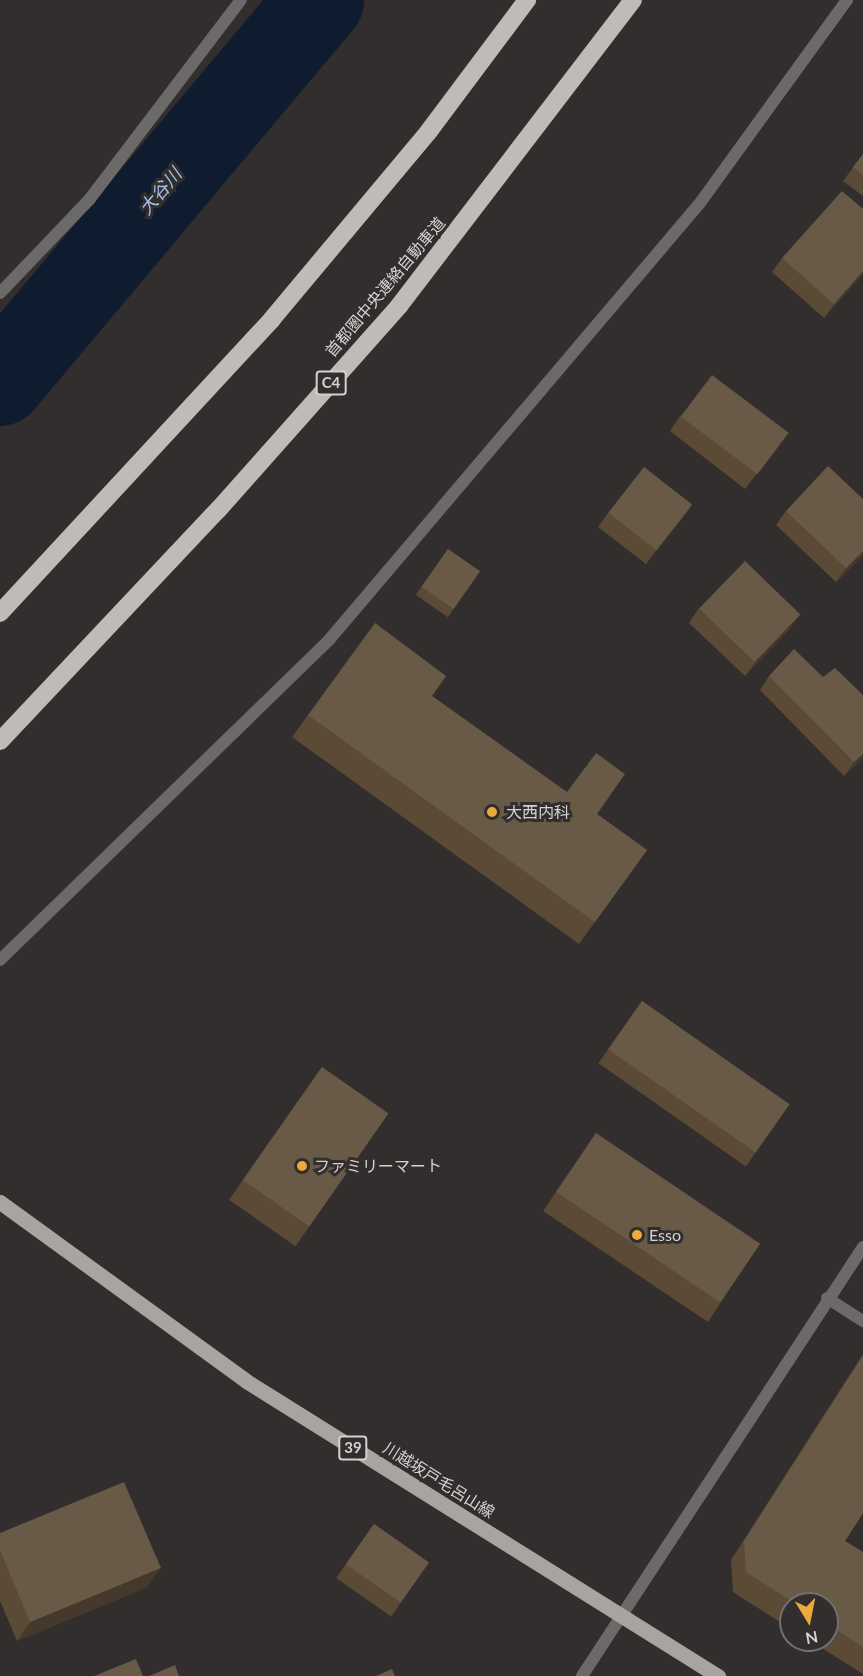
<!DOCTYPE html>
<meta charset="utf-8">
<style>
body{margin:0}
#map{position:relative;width:863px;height:1676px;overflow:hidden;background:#312e2d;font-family:Lato,"Noto Sans JP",sans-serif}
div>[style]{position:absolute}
.river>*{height:88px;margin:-44px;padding:0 44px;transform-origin:44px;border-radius:44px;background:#0f1c30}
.minor>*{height:12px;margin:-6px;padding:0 6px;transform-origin:6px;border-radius:6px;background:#6b6a69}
.tertiary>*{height:12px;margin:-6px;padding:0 6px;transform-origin:6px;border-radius:6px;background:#6b6a69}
.primary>*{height:15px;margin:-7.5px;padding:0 7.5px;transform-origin:7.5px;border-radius:7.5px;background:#a7a4a2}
.motorway>*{height:18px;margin:-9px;padding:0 9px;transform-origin:9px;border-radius:9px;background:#bfbbb9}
.wall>*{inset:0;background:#5b4b36;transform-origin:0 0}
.shaded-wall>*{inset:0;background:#45392b}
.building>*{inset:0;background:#685a46;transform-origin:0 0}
.dots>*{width:16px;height:16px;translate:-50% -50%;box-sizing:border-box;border:3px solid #312e2d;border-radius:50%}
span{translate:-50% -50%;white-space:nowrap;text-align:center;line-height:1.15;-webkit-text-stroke:6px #312e2d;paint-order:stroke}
.shield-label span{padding:2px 4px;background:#312e2d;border:2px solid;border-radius:4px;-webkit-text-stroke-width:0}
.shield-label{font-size:15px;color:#d4d2d1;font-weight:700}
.street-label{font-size:16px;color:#d4d2d1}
.poi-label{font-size:16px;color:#d4d2d1}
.left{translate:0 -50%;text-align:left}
.water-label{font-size:18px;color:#a1c0ed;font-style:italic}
.north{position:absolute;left:779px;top:1592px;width:60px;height:60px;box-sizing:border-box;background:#312e2d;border:2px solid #72706f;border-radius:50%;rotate:170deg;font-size:16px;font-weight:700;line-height:24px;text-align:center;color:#d4d2d1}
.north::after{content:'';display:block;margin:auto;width:21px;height:27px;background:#ebaa39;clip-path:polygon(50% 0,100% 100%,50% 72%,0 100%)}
</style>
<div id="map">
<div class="river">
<div style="left:0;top:382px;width:498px;rotate:-50deg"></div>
</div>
<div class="minor">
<div style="left:0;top:960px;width:459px;rotate:-44.2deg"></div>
<div style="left:329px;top:640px;width:573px;rotate:-49.67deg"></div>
<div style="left:700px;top:203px;width:251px;rotate:-54.1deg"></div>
<div style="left:827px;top:1298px;width:43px;rotate:32.6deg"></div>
</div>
<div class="tertiary">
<div style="left:0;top:293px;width:129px;rotate:-46.3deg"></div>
<div style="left:89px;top:200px;width:251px;rotate:-52.8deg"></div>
<div style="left:582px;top:1676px;width:513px;rotate:-56.77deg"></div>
</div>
<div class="primary">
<div style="left:0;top:1202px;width:304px;rotate:36deg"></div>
<div style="left:246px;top:1381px;width:557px;rotate:32.01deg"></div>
</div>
<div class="motorway">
<div style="left:0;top:613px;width:401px;rotate:-47.2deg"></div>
<div style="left:272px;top:319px;width:245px;rotate:-50.1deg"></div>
<div style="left:429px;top:131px;width:164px;rotate:-53.2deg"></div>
<div style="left:0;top:741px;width:318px;rotate:-46.7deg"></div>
<div style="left:218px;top:510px;width:273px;rotate:-48.4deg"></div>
<div style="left:399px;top:306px;width:385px;rotate:-52.6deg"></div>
</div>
<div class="wall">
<div style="clip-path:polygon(863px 154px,863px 196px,843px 181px)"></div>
<div style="clip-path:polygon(782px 258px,863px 274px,824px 318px,772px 272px)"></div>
<div style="clip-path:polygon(680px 416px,778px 447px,745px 489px,670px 431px)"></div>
<div style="clip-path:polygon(692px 505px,682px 519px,646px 564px,598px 527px,608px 513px)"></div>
<div style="clip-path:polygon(786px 511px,863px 555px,836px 582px,776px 525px)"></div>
<div style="left:448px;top:549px;width:39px;height:56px;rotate:35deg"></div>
<div style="clip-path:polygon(699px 608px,790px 629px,745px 676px,689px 623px)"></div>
<div style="clip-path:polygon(769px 676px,823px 677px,863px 758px,844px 776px,760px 690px)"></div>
<div style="clip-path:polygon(432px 696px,647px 850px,579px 944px,292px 737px,308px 715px)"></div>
<div style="left:642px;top:1001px;width:180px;height:76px;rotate:35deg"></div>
<div style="left:322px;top:1067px;width:81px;height:162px;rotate:35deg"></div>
<div style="clip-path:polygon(596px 1133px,721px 1302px,708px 1322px,543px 1211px)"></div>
<div style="clip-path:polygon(863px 1354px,863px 1513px,845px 1541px,863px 1552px,863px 1674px,809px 1640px,827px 1640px,827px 1604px,791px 1604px,791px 1629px,733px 1592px,731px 1560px)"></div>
<div style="left:374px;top:1524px;width:67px;height:66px;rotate:35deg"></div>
<div style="clip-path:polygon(0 1533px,147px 1587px,17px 1641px,0 1601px)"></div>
</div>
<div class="shaded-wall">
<div style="clip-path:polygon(863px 271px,863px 274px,824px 318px,834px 304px)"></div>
<div style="clip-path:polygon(788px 433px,778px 447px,745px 489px,755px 475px)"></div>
<div style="clip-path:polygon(692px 505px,682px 519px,646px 564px,656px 550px)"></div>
<div style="clip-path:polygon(863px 551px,863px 555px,836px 582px,846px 568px)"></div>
<div style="clip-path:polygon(800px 615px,790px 629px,745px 676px,755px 662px)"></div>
<div style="clip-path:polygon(863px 754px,863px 758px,844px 776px,854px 762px)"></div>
<div style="clip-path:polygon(161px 1568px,147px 1587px,17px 1641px,30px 1622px)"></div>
</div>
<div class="building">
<div style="clip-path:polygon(863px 154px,863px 175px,853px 167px)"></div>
<div style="clip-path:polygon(842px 191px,863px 209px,863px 271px,834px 304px,782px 258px)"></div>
<div style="left:712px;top:375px;width:96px;height:52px;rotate:37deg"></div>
<div style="clip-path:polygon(828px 466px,863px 499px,863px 551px,846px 568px,786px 511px)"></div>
<div style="left:644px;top:467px;width:61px;height:58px;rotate:38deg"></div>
<div style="left:448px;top:549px;width:39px;height:46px;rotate:35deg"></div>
<div style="left:745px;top:561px;width:77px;height:66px;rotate:44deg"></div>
<div style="clip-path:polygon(375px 623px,446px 676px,432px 696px,567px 792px,596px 753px,625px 774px,597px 814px,647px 850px,595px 922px,308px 715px)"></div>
<div style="clip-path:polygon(794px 649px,823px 677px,835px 668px,863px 695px,863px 754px,854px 762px,769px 676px)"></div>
<div style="left:642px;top:1001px;width:180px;height:59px;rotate:35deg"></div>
<div style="left:322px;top:1067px;width:81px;height:138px;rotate:35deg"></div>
<div style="left:596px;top:1133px;width:198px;height:71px;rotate:34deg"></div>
<div style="clip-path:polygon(863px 1356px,863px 1513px,845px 1541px,863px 1552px,863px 1647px,827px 1624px,827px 1604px,796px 1604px,746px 1572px,744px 1541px)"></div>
<div style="clip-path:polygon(124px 1482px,161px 1568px,30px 1622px,0 1550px,0 1533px)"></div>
<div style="left:374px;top:1524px;width:67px;height:49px;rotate:35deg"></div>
<div style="clip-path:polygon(136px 1659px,143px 1676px,94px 1676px)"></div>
<div style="clip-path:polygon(175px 1665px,179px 1676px,149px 1676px)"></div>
<div style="clip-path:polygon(392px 1669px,395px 1676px,376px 1676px)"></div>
</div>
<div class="dots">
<div style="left:492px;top:812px;background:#ebaa39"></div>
<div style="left:302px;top:1166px;background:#ebaa39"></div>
<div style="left:637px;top:1235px;background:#ebaa39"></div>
</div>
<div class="shield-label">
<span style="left:331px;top:383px">C4</span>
<span style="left:353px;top:1448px">39</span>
</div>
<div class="street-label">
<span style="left:385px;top:287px;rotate:-50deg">首都圏中央連絡自動車道</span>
<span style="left:439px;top:1480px;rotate:32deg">川越坂戸毛呂山線</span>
</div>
<div class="poi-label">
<span class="left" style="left:506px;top:812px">大西内科</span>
<span class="left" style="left:314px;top:1166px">ファミリーマート</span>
<span class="left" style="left:649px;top:1235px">Esso</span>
</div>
<div class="water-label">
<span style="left:160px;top:191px;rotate:-50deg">大谷川</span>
</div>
<div class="north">N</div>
</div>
